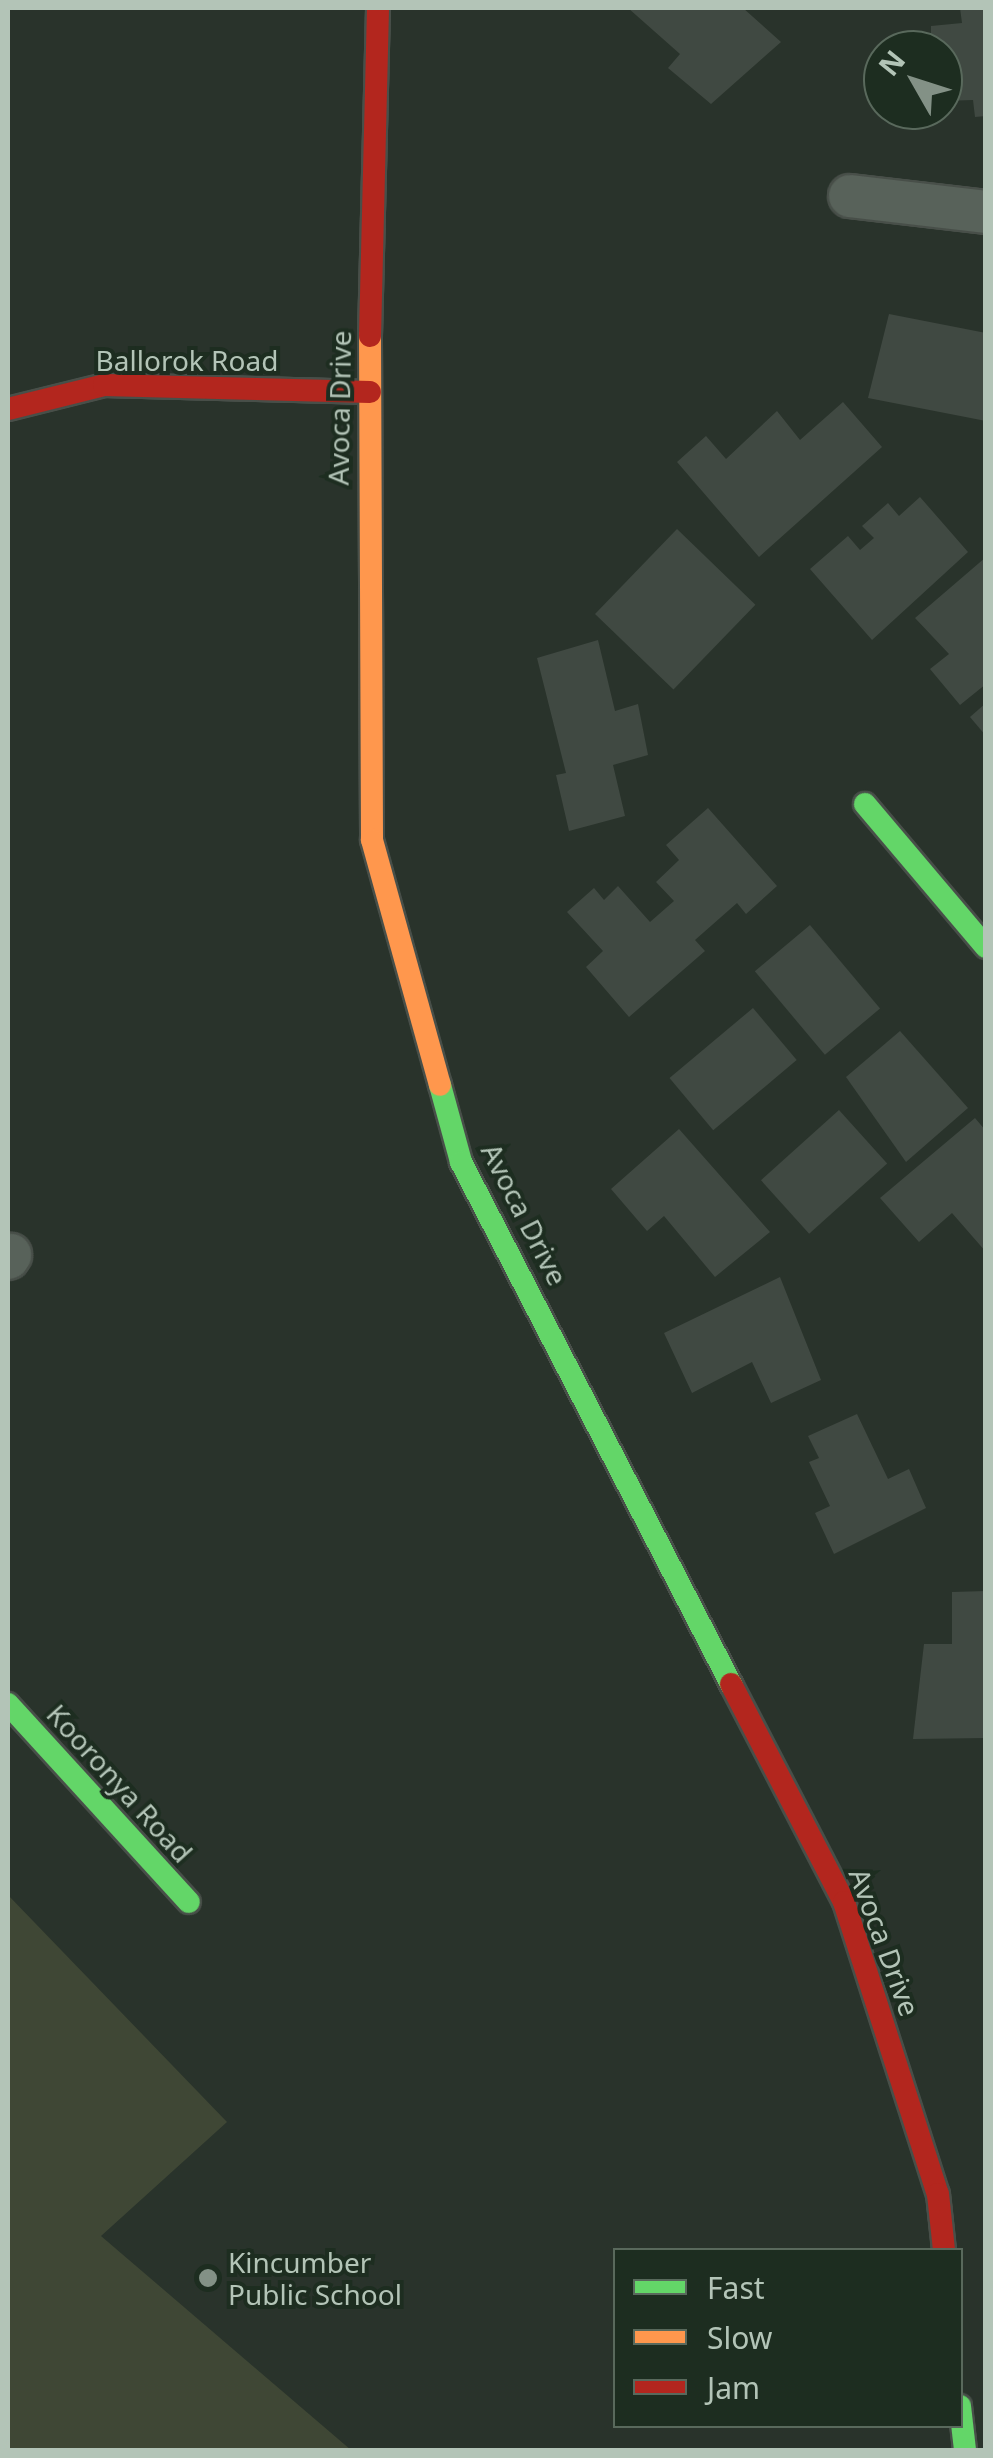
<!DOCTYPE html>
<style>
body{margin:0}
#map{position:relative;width:993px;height:2458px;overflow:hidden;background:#29332b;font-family:"Noto Sans",sans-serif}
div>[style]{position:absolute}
.green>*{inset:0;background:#3f4735}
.building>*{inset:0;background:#404942;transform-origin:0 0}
.roads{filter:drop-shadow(2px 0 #484f49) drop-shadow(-2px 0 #484f49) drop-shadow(0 2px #484f49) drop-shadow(0 -2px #484f49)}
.street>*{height:42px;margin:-21px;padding:0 21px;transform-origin:21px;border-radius:21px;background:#58625a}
.fast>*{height:22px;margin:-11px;padding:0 11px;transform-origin:11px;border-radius:11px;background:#63d668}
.slow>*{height:22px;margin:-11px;padding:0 11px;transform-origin:11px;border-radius:11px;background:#ff974d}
.jam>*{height:22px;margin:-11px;padding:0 11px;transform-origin:11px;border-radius:11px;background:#b3261e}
.dots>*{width:28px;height:28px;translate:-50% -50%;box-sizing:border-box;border:5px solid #1d2d20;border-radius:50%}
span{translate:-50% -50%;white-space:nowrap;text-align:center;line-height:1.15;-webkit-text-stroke:8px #1d2d20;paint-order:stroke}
.street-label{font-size:28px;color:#b3c4b7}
.poi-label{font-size:28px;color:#b3c4b7}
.left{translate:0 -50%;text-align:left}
.frame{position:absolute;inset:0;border:10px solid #b3c4b7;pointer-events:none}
.legend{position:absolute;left:613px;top:2248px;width:350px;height:180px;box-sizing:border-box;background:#1d2d20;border:2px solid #59695c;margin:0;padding:12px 18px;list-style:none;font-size:30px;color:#b3c4b7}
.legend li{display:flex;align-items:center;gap:20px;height:50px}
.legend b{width:50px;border:2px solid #59695c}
.north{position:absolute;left:863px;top:30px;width:100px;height:100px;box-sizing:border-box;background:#1d2d20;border:2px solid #59695c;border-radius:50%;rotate:309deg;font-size:28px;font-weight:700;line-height:40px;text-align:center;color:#b3c4b7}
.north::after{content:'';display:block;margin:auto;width:35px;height:45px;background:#839186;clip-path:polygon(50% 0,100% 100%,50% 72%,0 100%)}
</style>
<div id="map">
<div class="green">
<div style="clip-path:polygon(8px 1895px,227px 2122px,101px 2236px,351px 2450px,8px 2450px)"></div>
</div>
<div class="building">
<div style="clip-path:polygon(628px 8px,743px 8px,781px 42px,711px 104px,668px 68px,680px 54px)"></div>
<div style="clip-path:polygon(960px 8px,986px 8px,986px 116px,975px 117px,973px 100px,943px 101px,943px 50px,931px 50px,931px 26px,962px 23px)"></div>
<div style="clip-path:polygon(889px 314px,986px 333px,986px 421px,868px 398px)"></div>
<div style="clip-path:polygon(843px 402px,882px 447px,759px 557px,677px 462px,706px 436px,726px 459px,777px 411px,800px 440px)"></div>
<div style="clip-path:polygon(920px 497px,968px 552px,872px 640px,810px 569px,848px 536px,860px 550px,874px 538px,862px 526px,888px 503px,899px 516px)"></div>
<div style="left:677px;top:529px;width:109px;height:118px;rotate:44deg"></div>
<div style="clip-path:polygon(986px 557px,986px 684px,960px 705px,930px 669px,949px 654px,915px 618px)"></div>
<div style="clip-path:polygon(598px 640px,615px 711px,638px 704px,648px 755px,613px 765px,625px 816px,569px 831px,556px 775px,566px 773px,537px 658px)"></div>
<div style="clip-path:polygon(986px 703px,986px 736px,970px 717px)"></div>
<div style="clip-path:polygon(708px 808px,777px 886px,746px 914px,737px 903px,695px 940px,705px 951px,629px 1017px,586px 967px,603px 951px,567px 912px,594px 888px,604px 900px,618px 886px,650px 922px,674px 901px,656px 882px,679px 860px,666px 845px)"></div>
<div style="left:810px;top:925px;width:109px;height:72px;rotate:50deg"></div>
<div style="left:753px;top:1008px;width:68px;height:109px;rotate:50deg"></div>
<div style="clip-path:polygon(900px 1031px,968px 1108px,906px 1162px,846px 1077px)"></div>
<div style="left:839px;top:1110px;width:72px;height:105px;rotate:48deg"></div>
<div style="clip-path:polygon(975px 1118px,986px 1131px,986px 1252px,952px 1213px,919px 1242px,880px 1198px)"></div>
<div style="clip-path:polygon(679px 1129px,770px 1232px,715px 1277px,664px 1216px,647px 1231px,611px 1189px)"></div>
<div style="clip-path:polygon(780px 1277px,821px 1380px,771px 1403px,752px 1362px,692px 1393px,664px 1333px)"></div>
<div style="clip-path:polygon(857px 1414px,888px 1479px,909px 1469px,926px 1508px,834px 1554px,815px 1513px,830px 1506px,809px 1462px,819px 1458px,808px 1436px)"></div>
<div style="clip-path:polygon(986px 1591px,986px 1738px,913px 1739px,924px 1644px,952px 1644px,952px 1592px)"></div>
</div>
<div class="roads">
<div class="street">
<div style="left:850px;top:196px;width:137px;rotate:6.7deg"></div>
<div style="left:8px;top:1258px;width:4px;rotate:-56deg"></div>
</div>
<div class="fast">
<div style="left:865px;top:804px;width:187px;rotate:49.8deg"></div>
<div style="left:440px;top:1085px;width:80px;rotate:74.7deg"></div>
<div style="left:461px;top:1162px;width:588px;rotate:62.65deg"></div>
<div style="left:8px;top:1704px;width:268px;rotate:47.6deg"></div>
<div style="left:960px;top:2406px;width:44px;rotate:83.5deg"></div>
</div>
<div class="slow">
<div style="left:370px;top:336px;width:504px;rotate:89.77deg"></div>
<div style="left:372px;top:840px;width:254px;rotate:74.5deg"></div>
</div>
<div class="jam">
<div style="left:370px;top:336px;width:328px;rotate:-88.6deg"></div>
<div style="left:8px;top:409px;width:99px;rotate:-14deg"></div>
<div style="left:104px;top:385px;width:266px;rotate:1.5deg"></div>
<div style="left:731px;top:1684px;width:246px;rotate:62.6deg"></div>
<div style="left:844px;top:1902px;width:307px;rotate:72.2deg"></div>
<div style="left:938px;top:2194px;width:56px;rotate:83.9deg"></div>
</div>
</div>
<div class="dots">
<div style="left:208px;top:2278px;background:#839186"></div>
</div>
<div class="street-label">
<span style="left:187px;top:360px">Ballorok Road</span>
<span style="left:339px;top:408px;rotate:-89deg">Avoca Drive</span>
<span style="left:525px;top:1214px;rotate:63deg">Avoca Drive</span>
<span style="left:120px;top:1783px;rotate:48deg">Kooronya Road</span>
<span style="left:885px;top:1942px;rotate:70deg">Avoca Drive</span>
</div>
<div class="poi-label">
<span class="left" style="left:228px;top:2278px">Kincumber<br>Public School</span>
</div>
<div class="frame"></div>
<ul class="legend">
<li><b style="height:12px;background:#63d668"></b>Fast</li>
<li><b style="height:12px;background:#ff974d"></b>Slow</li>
<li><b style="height:12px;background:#b3261e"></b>Jam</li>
</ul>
<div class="north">N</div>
</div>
